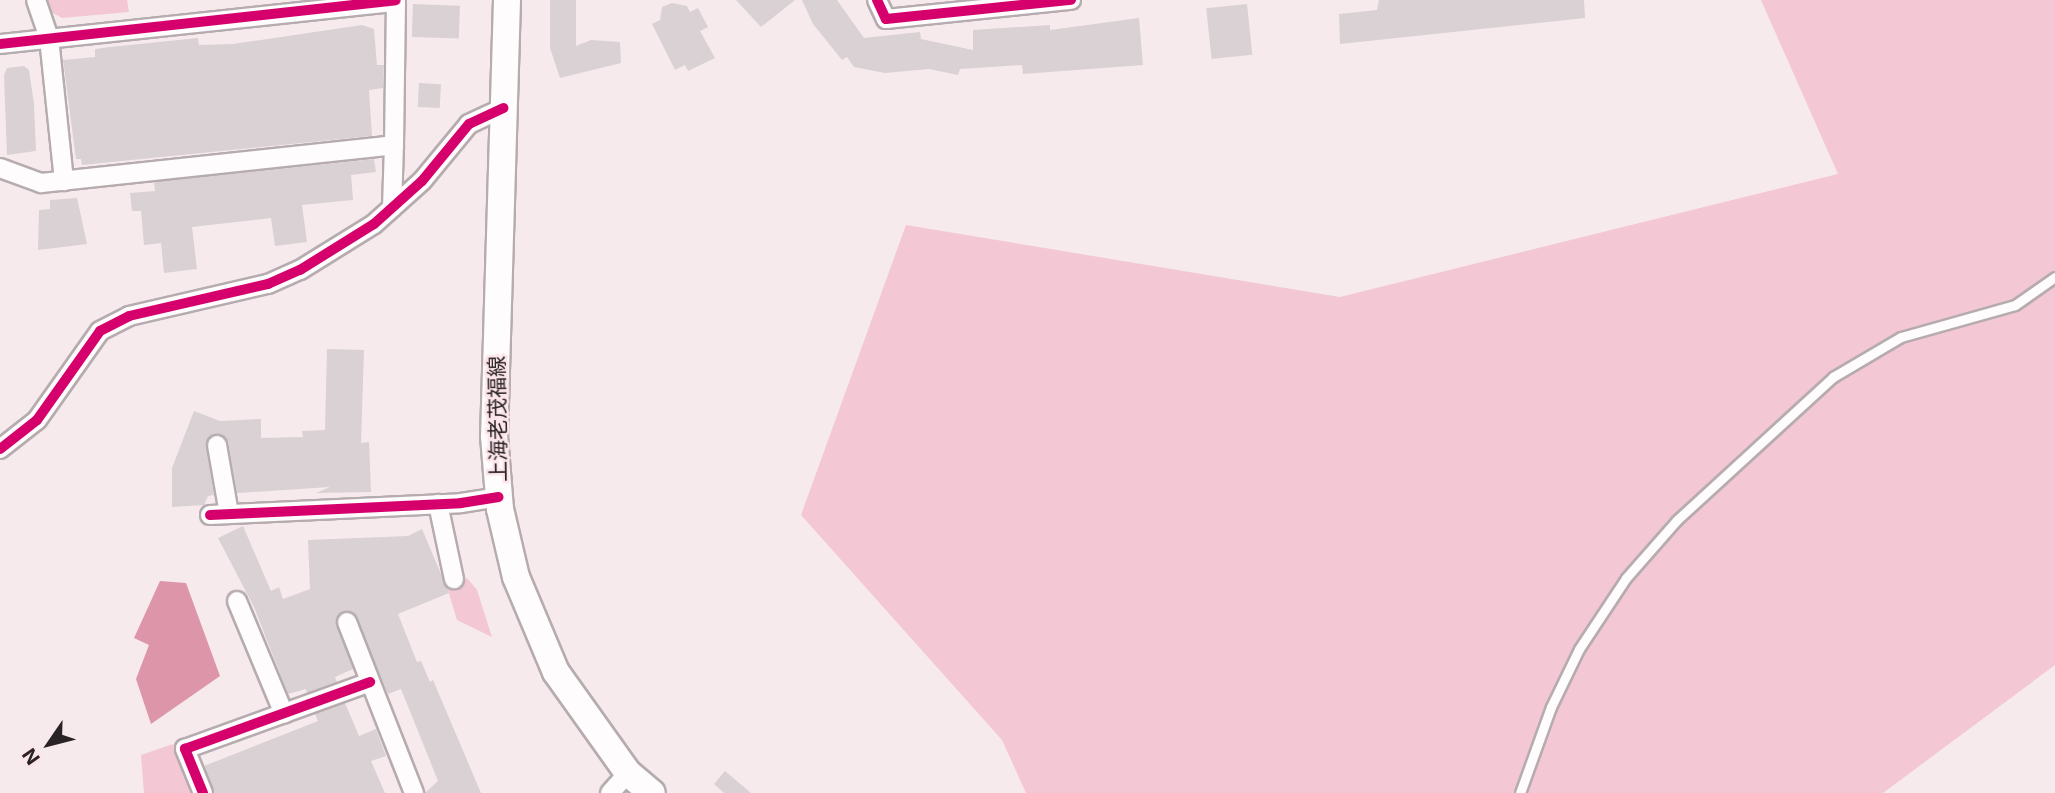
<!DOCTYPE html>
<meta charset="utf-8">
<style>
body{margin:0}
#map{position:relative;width:2055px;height:793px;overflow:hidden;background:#f6eaed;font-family:Inter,"Noto Sans JP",sans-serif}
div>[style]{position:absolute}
.green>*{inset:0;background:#f3c7d3}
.water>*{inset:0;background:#dd95aa}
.building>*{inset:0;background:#dad1d4;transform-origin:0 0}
.roads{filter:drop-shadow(2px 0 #b6acaf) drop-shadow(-2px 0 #b6acaf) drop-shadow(0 2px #b6acaf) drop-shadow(0 -2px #b6acaf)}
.lane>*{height:9px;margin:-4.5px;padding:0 4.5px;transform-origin:4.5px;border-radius:4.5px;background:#fefcfc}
.street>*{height:18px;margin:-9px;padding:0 9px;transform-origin:9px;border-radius:9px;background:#fefcfc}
.primary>*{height:26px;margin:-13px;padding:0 13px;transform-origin:13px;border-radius:13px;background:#fefcfc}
.cycleway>*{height:10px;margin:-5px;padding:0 5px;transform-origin:5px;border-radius:5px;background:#d6006c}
span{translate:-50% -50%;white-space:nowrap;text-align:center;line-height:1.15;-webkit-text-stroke:5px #fbe5ea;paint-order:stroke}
.street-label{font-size:21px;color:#2a2325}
.north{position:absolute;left:14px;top:709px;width:70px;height:70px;-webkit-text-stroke:5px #fbe5ea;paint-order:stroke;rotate:235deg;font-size:19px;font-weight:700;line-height:28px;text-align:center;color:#2a2325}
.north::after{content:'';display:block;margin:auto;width:24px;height:32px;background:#2a2325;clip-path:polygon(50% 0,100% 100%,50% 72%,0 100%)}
</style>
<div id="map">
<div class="green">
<div style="clip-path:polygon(45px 0,127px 0,129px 12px,62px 18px,48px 10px)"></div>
<div style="clip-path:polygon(1761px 0,2055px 0,2055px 665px,1883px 793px,1026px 793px,1002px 740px,801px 515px,906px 225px,1340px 297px,1838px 174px)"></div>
<div style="clip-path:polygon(467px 578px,477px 590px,492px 637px,457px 620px,447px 587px)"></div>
<div style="clip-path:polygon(173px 744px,194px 793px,144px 793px,141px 755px)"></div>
</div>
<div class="water">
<div style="clip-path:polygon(160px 581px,186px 583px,220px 676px,151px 724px,136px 679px,149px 645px,134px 638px)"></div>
</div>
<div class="building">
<div style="clip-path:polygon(550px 0,576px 0,576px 46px,591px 40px,620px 42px,621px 63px,560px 78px,550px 48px)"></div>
<div style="clip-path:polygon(736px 0,795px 0,761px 27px)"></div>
<div style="clip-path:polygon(802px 0,837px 0,864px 38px,920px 32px,921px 39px,973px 50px,973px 30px,1050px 25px,1050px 30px,1139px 18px,1143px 65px,1023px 74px,1022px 65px,960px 69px,958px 75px,929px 69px,885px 73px,854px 67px,847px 57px,842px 60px,813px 24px)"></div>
<div style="clip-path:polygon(1379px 0,1584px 0,1585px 18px,1340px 44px,1339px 14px,1377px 10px)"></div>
<div style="clip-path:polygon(672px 3px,687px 6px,690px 12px,698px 8px,708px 27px,700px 31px,715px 58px,688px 71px,685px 65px,675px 70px,652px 24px,660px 20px,662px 7px)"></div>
<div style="left:413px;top:4px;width:47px;height:33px;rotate:2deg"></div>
<div style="left:1247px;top:4px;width:51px;height:41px;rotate:84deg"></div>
<div style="clip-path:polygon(362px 25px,374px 29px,377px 65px,384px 65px,383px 88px,369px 90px,372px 136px,82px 165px,81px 159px,76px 159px,63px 60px,95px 57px,95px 49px,110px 47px,198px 38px,199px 45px,233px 44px)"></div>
<div style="clip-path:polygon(24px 66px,29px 70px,34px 104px,36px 151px,7px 155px,4px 75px,7px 68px)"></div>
<div style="left:419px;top:83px;width:22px;height:24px;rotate:3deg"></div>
<div style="clip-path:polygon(374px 159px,376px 172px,351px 175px,353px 200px,302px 205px,307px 242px,275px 246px,271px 218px,192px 227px,197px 269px,164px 273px,161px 243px,144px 245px,141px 211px,132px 211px,130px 193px,155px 191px,154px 182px)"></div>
<div style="clip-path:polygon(77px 198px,87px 244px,38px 250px,39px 210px,50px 209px,50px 200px)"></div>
<div style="clip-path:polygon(327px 349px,364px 350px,361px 443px,369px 442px,371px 492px,316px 493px,330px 487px,237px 493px,228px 442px,216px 434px,206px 446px,214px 495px,208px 496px,204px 505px,172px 507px,172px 468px,194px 411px,220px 421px,261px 419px,261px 438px,303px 437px,302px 431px,325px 430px)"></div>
<div style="clip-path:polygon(243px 526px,271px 591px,279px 587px,283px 599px,310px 589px,308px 540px,408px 536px,422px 529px,449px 593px,398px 614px,417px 662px,421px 661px,430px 682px,433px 680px,481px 793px,425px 793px,438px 781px,428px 756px,401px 689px,388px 694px,354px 613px,342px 612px,336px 621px,353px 669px,335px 677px,337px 682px,307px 693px,306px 689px,288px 694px,254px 607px,218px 538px)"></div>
<div style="clip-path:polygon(345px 703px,359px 736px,376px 729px,386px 756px,371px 761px,385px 793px,214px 793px,204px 766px,318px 721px,315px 714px)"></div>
<div style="clip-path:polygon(725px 771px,751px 793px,724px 793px,714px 784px)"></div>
</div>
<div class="roads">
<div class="lane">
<div style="left:1520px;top:793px;width:91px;rotate:-70.2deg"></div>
<div style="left:1551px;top:707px;width:64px;rotate:-64.2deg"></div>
<div style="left:1579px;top:649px;width:85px;rotate:-56.5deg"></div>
<div style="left:1626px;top:578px;width:77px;rotate:-48.7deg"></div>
<div style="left:1677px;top:520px;width:212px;rotate:-42.5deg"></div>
<div style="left:1833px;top:377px;width:79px;rotate:-30.5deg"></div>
<div style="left:1901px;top:337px;width:118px;rotate:-15.7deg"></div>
<div style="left:2015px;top:305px;width:49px;rotate:-35deg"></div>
</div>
<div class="street">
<div style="left:36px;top:0;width:40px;rotate:71.1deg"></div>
<div style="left:49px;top:38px;width:144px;rotate:84deg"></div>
<div style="left:877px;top:0;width:21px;rotate:65deg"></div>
<div style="left:886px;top:19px;width:186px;rotate:-5.9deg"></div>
<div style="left:0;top:44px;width:398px;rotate:-6.1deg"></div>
<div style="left:0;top:168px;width:44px;rotate:20.1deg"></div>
<div style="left:41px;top:183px;width:355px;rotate:-6.1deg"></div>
<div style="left:394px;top:145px;width:145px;rotate:-89.2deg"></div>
<div style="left:392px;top:208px;width:63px;rotate:-88.2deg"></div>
<div style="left:217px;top:445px;width:70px;rotate:80.1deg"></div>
<div style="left:0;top:449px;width:47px;rotate:-38.1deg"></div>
<div style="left:37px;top:420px;width:109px;rotate:-54.7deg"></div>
<div style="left:100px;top:331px;width:33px;rotate:-27deg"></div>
<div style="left:129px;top:316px;width:143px;rotate:-13deg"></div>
<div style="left:268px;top:284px;width:35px;rotate:-24deg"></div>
<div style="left:300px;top:270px;width:87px;rotate:-31.9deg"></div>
<div style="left:374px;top:224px;width:64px;rotate:-41.9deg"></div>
<div style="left:422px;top:181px;width:74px;rotate:-50.5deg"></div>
<div style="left:469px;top:124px;width:38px;rotate:-25deg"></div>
<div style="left:438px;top:504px;width:77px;rotate:78deg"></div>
<div style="left:210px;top:515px;width:251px;rotate:-2.7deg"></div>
<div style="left:461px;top:503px;width:38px;rotate:-9deg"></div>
<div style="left:237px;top:601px;width:122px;rotate:67.4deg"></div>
<div style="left:347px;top:622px;width:184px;rotate:68.6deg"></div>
<div style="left:203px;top:793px;width:48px;rotate:-112.2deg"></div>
<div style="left:185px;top:749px;width:197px;rotate:-19.9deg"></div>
<div style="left:610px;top:793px;width:27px;rotate:-48deg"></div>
</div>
<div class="primary">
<div style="left:507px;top:0;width:436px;rotate:91.7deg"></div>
<div style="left:494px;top:436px;width:73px;rotate:85.3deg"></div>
<div style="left:500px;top:509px;width:70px;rotate:76.8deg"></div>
<div style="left:516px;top:577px;width:103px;rotate:67.2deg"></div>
<div style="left:556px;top:672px;width:124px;rotate:54.5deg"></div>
<div style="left:628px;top:773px;width:31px;rotate:40deg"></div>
</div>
</div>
<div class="cycleway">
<div style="left:877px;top:0;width:21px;rotate:65deg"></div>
<div style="left:886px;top:19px;width:186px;rotate:-5.9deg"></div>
<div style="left:0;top:44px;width:398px;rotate:-6.3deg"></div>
<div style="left:0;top:449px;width:47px;rotate:-38.1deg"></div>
<div style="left:37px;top:420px;width:109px;rotate:-54.7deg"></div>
<div style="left:100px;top:331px;width:33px;rotate:-27deg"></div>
<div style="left:129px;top:316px;width:143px;rotate:-13deg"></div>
<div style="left:268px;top:284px;width:35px;rotate:-24deg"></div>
<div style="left:300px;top:270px;width:87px;rotate:-31.9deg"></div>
<div style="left:374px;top:224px;width:64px;rotate:-41.9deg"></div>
<div style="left:422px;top:181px;width:74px;rotate:-50.5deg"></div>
<div style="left:469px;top:124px;width:38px;rotate:-25deg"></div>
<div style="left:210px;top:515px;width:251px;rotate:-2.7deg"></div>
<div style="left:461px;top:503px;width:38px;rotate:-9deg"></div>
<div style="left:203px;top:793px;width:48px;rotate:-112.2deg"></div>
<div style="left:185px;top:749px;width:197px;rotate:-19.9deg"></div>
</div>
<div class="street-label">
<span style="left:498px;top:419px;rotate:-91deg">上海老茂福線</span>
</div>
<div class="north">N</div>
</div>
